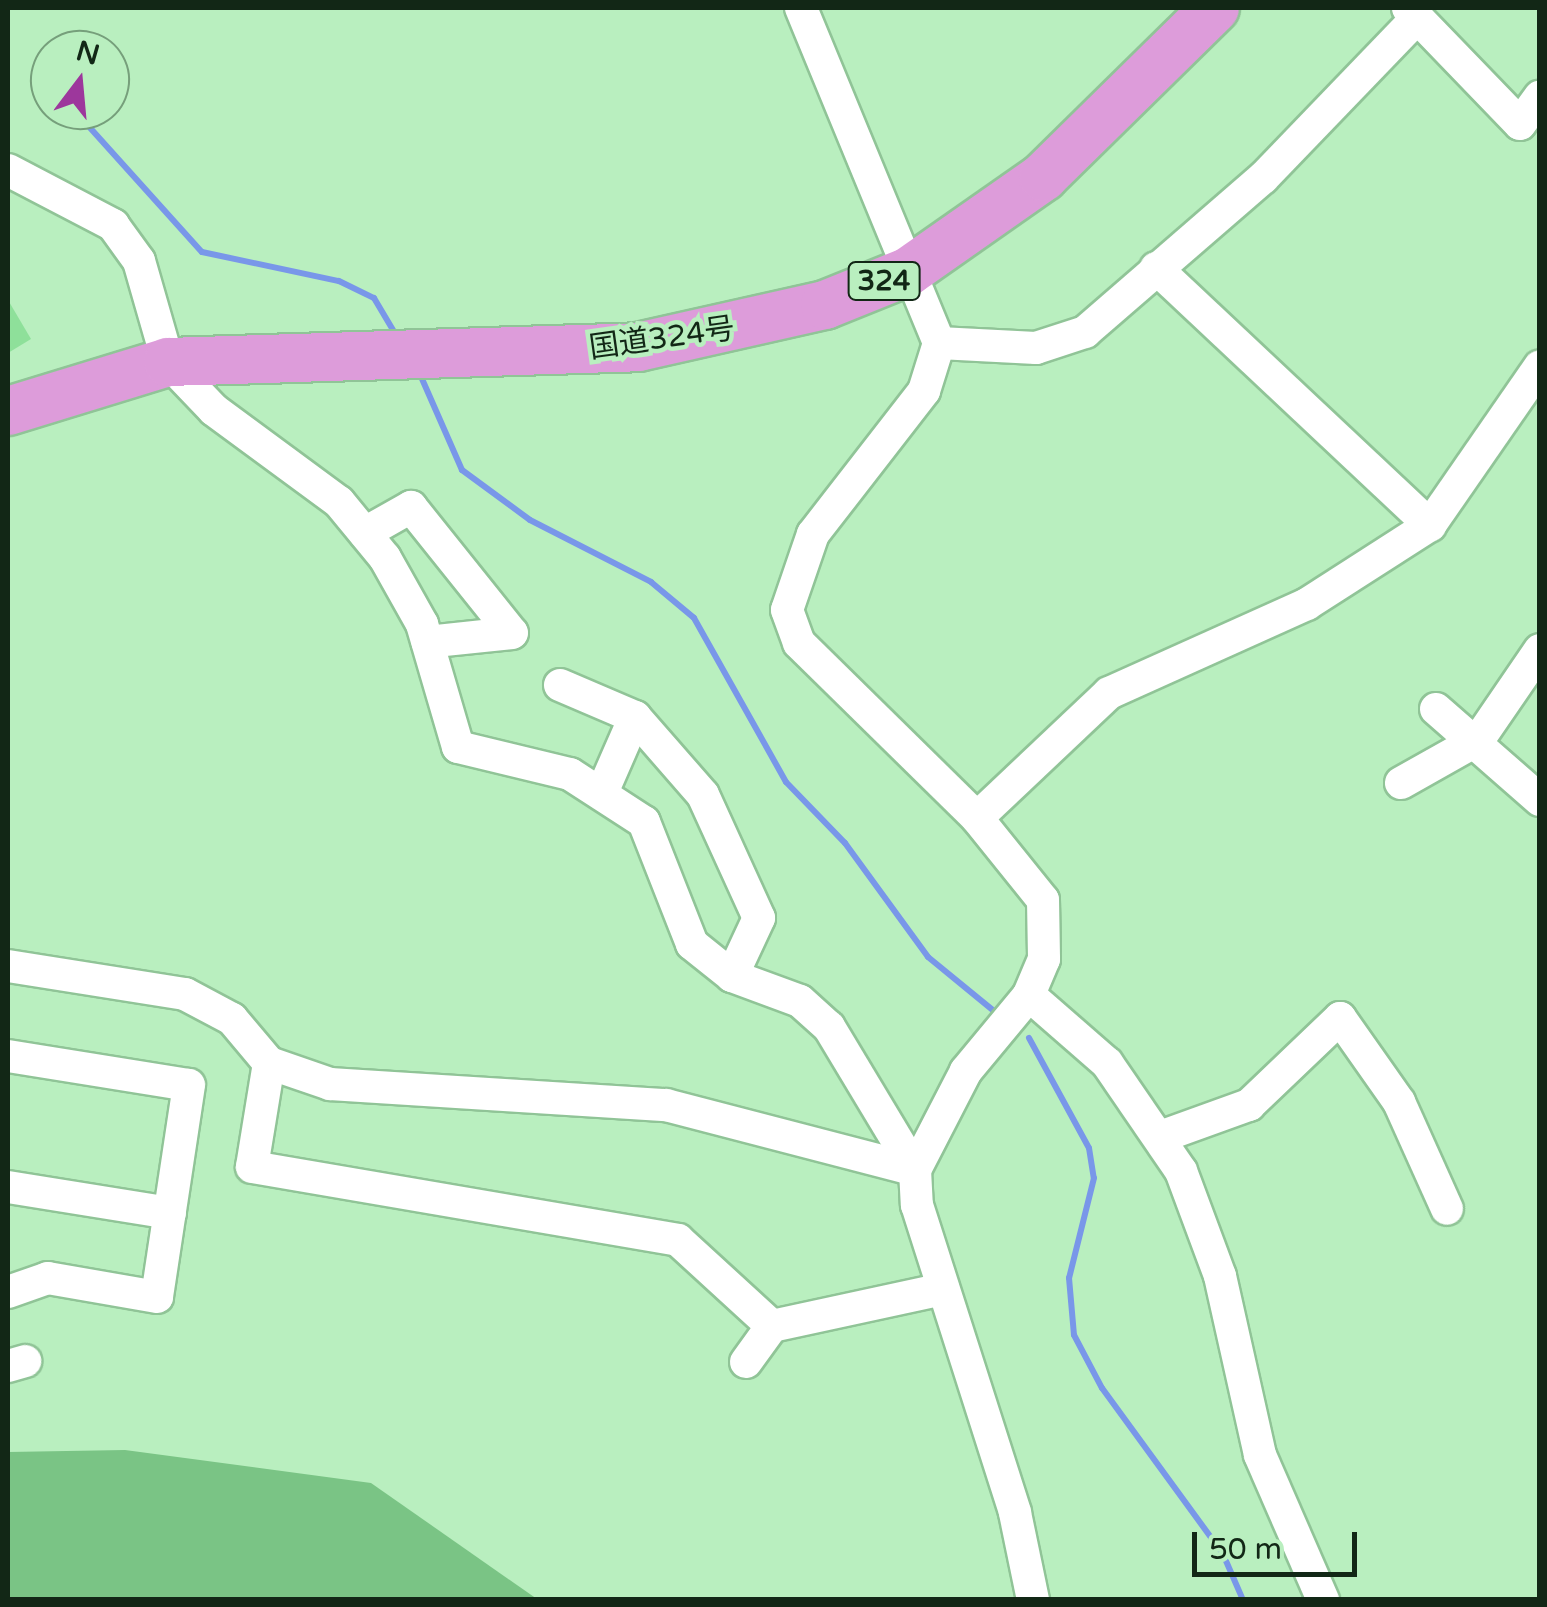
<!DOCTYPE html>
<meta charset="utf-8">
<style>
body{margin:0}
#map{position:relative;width:1547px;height:1607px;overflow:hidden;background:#b9efbf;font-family:"Varela Round","Noto Sans JP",sans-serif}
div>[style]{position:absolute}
.green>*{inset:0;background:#7ac485}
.stream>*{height:6px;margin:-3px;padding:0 3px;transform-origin:3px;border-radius:3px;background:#7997e9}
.building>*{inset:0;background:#8ee09a}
.roads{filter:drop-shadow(2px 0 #90c497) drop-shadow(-2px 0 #90c497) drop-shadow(0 2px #90c497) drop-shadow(0 -2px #90c497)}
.minor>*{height:32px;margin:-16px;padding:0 16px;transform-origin:16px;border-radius:16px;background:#fff}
.highway>*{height:48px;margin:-24px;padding:0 24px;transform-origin:24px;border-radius:24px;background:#dd9cda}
span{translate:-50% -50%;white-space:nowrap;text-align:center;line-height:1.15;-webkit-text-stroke:9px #b9efbf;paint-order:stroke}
.shield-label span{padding:2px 8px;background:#b9efbf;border:2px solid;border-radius:8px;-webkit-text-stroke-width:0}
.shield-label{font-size:28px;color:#122716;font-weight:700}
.street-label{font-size:30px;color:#122716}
.frame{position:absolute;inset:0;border:10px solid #122716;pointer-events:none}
.north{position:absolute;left:30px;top:30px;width:100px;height:100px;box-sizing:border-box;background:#b9efbf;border:2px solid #769f7b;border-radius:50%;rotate:16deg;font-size:28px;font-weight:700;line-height:40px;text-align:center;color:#122716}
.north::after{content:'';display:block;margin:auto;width:35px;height:45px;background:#9d379c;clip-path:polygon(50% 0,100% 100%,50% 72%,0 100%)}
.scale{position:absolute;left:1192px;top:1532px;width:165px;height:45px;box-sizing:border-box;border:5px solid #122716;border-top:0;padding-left:12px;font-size:30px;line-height:35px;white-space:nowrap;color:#122716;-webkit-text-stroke:8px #b9efbf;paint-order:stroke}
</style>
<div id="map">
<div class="green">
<div style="clip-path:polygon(125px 1450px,371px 1483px,537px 1599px,8px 1599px,8px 1452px)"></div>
</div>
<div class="stream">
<div style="left:74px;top:110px;width:191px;rotate:48deg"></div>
<div style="left:202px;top:252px;width:140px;rotate:12deg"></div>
<div style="left:339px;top:281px;width:39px;rotate:26deg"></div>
<div style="left:374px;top:298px;width:43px;rotate:59.3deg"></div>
<div style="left:419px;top:372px;width:107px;rotate:66.3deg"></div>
<div style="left:462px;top:470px;width:84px;rotate:36.3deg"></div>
<div style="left:530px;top:520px;width:136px;rotate:27.1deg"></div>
<div style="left:651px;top:582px;width:56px;rotate:39.9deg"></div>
<div style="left:694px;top:618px;width:188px;rotate:60.7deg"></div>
<div style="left:786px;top:782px;width:85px;rotate:46deg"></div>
<div style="left:845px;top:843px;width:141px;rotate:53.9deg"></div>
<div style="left:928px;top:957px;width:85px;rotate:39.3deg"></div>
<div style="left:1029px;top:1038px;width:125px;rotate:61.4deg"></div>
<div style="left:1089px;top:1148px;width:30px;rotate:81deg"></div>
<div style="left:1094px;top:1178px;width:103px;rotate:104deg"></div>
<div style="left:1069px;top:1278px;width:57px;rotate:85deg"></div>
<div style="left:1074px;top:1335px;width:60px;rotate:62.2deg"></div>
<div style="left:1102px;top:1388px;width:205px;rotate:53.9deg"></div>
<div style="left:1223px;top:1554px;width:50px;rotate:66.5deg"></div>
</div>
<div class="building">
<div style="clip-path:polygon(8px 300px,31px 339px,8px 353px)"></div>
</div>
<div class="roads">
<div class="minor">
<div style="left:801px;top:8px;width:362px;rotate:67.6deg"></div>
<div style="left:939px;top:343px;width:50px;rotate:107.4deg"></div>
<div style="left:924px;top:391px;width:181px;rotate:127.8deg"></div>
<div style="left:813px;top:534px;width:80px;rotate:108.9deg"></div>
<div style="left:787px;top:610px;width:35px;rotate:70deg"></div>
<div style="left:799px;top:643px;width:250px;rotate:44.5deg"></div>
<div style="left:977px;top:818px;width:105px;rotate:51.2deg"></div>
<div style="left:1043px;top:900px;width:59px;rotate:89deg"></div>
<div style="left:1044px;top:959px;width:39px;rotate:113deg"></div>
<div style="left:1029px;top:995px;width:99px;rotate:129.7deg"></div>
<div style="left:966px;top:1071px;width:111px;rotate:117.3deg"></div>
<div style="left:915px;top:1170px;width:35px;rotate:87deg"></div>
<div style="left:917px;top:1205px;width:323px;rotate:72.3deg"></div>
<div style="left:1015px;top:1513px;width:89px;rotate:78.3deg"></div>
<div style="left:1408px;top:8px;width:161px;rotate:46deg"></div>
<div style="left:1520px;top:124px;width:34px;rotate:-54deg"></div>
<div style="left:8px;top:170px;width:119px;rotate:27.6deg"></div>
<div style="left:113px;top:225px;width:44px;rotate:54.2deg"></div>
<div style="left:139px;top:261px;width:105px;rotate:74deg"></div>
<div style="left:168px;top:362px;width:66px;rotate:46.2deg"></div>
<div style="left:214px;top:410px;width:155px;rotate:36.4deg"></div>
<div style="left:339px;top:502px;width:72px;rotate:50.6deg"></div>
<div style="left:385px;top:558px;width:76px;rotate:60.7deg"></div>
<div style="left:422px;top:624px;width:128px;rotate:73.7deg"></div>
<div style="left:458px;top:747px;width:115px;rotate:13.6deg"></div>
<div style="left:570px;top:774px;width:88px;rotate:33deg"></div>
<div style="left:644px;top:822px;width:131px;rotate:68.5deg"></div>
<div style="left:692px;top:944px;width:51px;rotate:38.7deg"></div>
<div style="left:732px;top:976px;width:72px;rotate:20.2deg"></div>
<div style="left:800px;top:1001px;width:39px;rotate:42deg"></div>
<div style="left:829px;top:1027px;width:167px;rotate:59deg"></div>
<div style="left:1156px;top:268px;width:376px;rotate:43.2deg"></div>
<div style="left:939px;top:343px;width:97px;rotate:3deg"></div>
<div style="left:1036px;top:348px;width:52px;rotate:-18.1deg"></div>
<div style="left:1085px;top:332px;width:235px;rotate:-40.9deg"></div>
<div style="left:1263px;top:178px;width:222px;rotate:-46.1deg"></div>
<div style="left:365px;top:533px;width:53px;rotate:-29.5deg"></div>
<div style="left:411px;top:507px;width:161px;rotate:51.3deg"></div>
<div style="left:512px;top:633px;width:85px;rotate:174deg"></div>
<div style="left:560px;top:685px;width:82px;rotate:23.1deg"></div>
<div style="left:635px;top:717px;width:103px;rotate:48.9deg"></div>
<div style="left:703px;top:795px;width:135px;rotate:65.5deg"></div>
<div style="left:759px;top:918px;width:64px;rotate:115deg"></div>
<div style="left:1436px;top:709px;width:138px;rotate:41.2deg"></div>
<div style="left:1401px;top:783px;width:90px;rotate:-29.4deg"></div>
<div style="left:1479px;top:739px;width:108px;rotate:-55.6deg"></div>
<div style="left:604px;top:788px;width:77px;rotate:-66.4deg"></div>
<div style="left:977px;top:818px;width:182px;rotate:-43.4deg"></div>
<div style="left:1109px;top:693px;width:217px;rotate:-24.2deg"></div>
<div style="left:1307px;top:604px;width:146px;rotate:-32.7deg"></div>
<div style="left:1430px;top:525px;width:193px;rotate:-55.3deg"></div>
<div style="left:8px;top:966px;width:179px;rotate:9deg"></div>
<div style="left:185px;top:994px;width:53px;rotate:28deg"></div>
<div style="left:232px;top:1019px;width:57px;rotate:49.9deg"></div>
<div style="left:269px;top:1063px;width:65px;rotate:19deg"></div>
<div style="left:330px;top:1084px;width:337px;rotate:3.6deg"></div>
<div style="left:666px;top:1105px;width:257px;rotate:14.6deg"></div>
<div style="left:1029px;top:995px;width:103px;rotate:41.1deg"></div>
<div style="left:1107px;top:1063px;width:131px;rotate:55.6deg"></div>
<div style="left:1181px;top:1171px;width:112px;rotate:69.6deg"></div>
<div style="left:1220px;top:1276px;width:183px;rotate:77.4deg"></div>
<div style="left:1260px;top:1455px;width:158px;rotate:66.5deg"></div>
<div style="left:8px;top:1056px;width:183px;rotate:9.1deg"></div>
<div style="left:189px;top:1085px;width:214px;rotate:98.6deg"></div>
<div style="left:157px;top:1297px;width:111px;rotate:-170.1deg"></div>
<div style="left:48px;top:1278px;width:42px;rotate:160.7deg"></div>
<div style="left:269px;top:1063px;width:105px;rotate:99.3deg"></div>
<div style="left:252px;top:1167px;width:432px;rotate:9.7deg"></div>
<div style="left:678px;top:1240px;width:127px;rotate:42.5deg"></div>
<div style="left:1160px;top:1137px;width:95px;rotate:-19.8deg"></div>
<div style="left:1249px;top:1105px;width:126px;rotate:-43.7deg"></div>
<div style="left:1340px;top:1018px;width:103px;rotate:54.9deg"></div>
<div style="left:1399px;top:1102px;width:117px;rotate:65.8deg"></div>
<div style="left:8px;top:1187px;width:164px;rotate:9.1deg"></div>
<div style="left:746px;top:1362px;width:44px;rotate:-54.2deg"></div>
<div style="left:772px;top:1326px;width:175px;rotate:-12.2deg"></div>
<div style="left:8px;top:1366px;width:18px;rotate:-16deg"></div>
</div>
<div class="highway">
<div style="left:8px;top:411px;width:167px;rotate:-17deg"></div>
<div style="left:168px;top:362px;width:470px;rotate:-1.8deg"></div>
<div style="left:638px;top:347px;width:192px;rotate:-12.7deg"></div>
<div style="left:825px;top:305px;width:91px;rotate:-22deg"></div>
<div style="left:909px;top:271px;width:164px;rotate:-35deg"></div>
<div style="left:1043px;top:177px;width:241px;rotate:-44.5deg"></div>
</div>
</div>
<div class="shield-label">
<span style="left:884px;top:281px">324</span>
</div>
<div class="street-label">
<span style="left:662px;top:339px;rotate:-8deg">国道324号</span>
</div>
<div class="frame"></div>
<div class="north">N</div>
<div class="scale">50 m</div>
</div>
